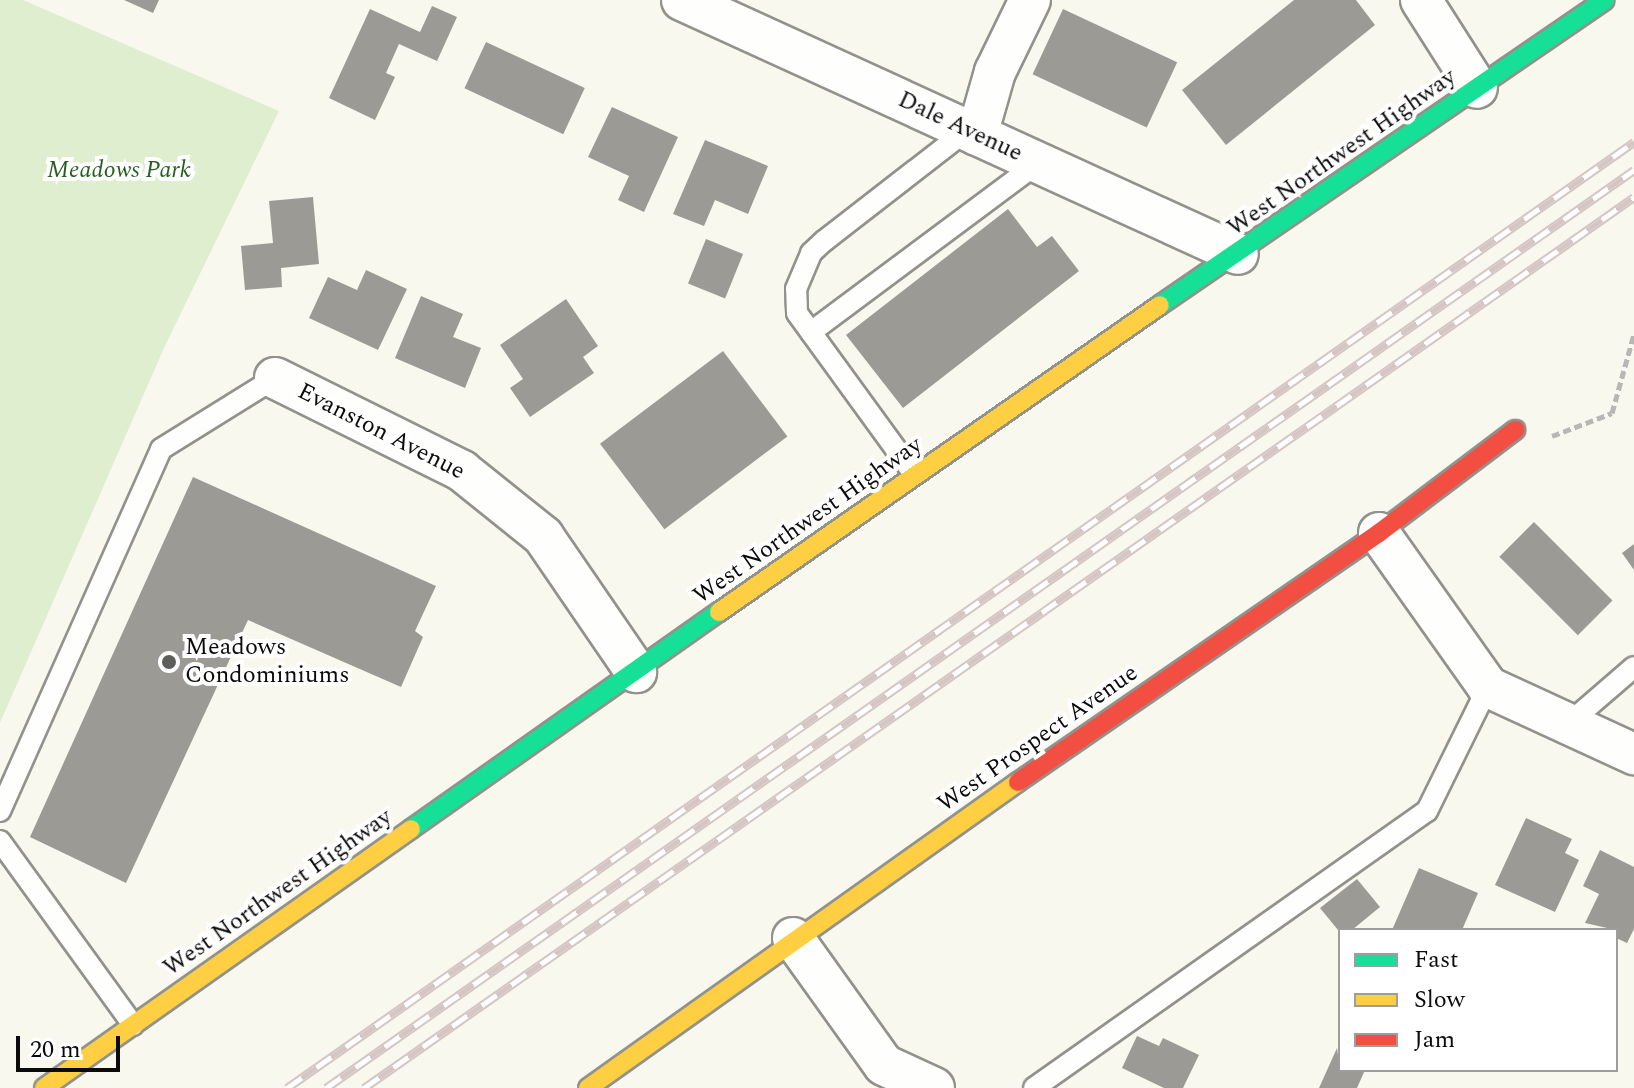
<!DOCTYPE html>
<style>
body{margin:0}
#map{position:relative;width:1634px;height:1088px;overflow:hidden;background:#f9f8ee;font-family:Spectral,serif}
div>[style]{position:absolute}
.green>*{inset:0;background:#dfeecf}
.building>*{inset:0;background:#9c9a95;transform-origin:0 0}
.path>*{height:5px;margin-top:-2.5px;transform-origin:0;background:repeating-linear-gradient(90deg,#b7b7b5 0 8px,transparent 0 12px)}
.roads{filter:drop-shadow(2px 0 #92928d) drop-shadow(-2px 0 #92928d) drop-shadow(0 2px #92928d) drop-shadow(0 -2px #92928d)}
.lane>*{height:20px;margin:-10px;padding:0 10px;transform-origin:10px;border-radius:10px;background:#fefefc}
.street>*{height:40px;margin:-20px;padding:0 20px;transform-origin:20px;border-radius:20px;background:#fefefc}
.fast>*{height:18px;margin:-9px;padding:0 9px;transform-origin:9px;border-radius:9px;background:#16e098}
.slow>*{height:18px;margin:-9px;padding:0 9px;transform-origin:9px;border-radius:9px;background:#ffcf43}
.jam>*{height:18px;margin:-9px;padding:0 9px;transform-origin:9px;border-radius:9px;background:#f24e42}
.rail>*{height:9px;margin-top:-4.5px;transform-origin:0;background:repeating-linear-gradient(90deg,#fff 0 18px,#d5c6c4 0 36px);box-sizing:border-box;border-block:2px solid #d5c6c4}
.dots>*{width:22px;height:22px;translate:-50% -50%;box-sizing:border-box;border:4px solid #fff;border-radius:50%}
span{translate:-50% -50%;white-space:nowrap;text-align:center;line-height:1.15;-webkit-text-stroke:8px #fff;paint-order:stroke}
.street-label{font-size:24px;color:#0b0b0b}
.park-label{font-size:24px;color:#255e1f;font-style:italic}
.poi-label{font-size:24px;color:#0b0b0b}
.left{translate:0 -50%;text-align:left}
.legend{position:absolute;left:1338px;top:928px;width:280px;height:144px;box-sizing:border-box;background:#fff;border:2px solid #9d9d9d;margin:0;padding:10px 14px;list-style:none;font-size:24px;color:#0b0b0b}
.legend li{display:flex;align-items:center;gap:16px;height:40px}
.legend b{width:40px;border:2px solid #9d9d9d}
.scale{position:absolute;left:16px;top:1036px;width:104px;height:36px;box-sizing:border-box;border:4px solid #0b0b0b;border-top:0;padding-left:10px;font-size:24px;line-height:28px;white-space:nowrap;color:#0b0b0b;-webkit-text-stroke:6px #fff;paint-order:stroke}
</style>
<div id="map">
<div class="green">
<div style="clip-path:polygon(0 0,23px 0,279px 111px,164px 348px,0 723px)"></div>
</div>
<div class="building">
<div style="clip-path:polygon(124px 0,159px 0,153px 13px)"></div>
<div style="clip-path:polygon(1294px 0,1356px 0,1375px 25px,1226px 145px,1182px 90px)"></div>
<div style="clip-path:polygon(432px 6px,457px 17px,437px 61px,399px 44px,386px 73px,395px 77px,375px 120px,329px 98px,370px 9px,420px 32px)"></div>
<div style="left:1063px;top:9px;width:126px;height:72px;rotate:25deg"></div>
<div style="left:486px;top:42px;width:109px;height:51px;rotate:25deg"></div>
<div style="clip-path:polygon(612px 107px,678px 137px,644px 212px,618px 200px,629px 176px,588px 157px)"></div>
<div style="clip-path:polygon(705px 140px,768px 166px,748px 214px,715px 200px,704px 226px,673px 214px)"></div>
<div style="clip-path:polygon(313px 197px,319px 264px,281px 268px,282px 287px,245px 290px,241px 246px,273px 243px,269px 201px)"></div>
<div style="clip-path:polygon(1008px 209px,1037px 247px,1052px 236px,1079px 271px,903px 408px,846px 335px)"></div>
<div style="left:706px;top:239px;width:40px;height:48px;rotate:22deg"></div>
<div style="clip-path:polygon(366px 270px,407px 289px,378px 350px,309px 318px,328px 277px,357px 290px)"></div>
<div style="clip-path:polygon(421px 296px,463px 314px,453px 337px,481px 348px,465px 388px,395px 358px)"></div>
<div style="clip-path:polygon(566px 299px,598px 346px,583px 357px,594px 373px,530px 417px,510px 388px,523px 379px,500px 345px)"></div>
<div style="left:723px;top:351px;width:107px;height:154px;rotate:53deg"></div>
<div style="clip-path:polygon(193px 477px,436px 586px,415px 631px,423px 637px,401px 687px,248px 620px,126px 883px,30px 837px)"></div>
<div style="left:1534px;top:522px;width:111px;height:49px;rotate:45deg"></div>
<div style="clip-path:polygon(1634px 544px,1634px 570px,1622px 553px)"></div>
<div style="clip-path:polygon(1526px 818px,1572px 839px,1565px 853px,1579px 860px,1555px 912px,1495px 885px)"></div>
<div style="clip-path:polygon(1600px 850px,1634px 867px,1634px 929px,1627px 943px,1616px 938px,1616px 930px,1585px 923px,1599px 894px,1583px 886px)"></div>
<div style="clip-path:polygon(1419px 868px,1478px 893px,1462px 930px,1392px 930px)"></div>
<div style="clip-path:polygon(1357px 879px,1380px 907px,1352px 930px,1338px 930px,1320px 908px)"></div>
<div style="clip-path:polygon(1137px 1036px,1159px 1046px,1163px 1038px,1199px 1055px,1183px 1088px,1164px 1088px,1122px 1068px)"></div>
<div style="clip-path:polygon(1337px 1048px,1340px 1070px,1365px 1070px,1357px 1088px,1319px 1088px)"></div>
</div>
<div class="path">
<div style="left:1552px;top:436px;width:64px;rotate:-21deg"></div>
<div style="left:1612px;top:413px;width:82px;rotate:-74.4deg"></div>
</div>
<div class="roads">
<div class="lane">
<div style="left:811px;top:332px;width:283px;rotate:-36.7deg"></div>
<div style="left:914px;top:474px;width:199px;rotate:-126deg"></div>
<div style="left:797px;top:313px;width:24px;rotate:-92deg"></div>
<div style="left:796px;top:289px;width:39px;rotate:-67deg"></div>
<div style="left:811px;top:253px;width:18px;rotate:-43deg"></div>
<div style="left:824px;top:241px;width:181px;rotate:-37.8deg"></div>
<div style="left:1568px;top:724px;width:87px;rotate:-40.8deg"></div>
<div style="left:0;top:811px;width:396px;rotate:-66deg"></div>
<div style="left:161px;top:449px;width:134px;rotate:-31.9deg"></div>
<div style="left:0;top:841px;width:227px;rotate:54.1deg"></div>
<div style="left:1034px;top:1088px;width:481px;rotate:-35.2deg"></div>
<div style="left:1427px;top:811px;width:138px;rotate:-63.8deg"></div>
</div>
<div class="street">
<div style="left:682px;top:0;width:611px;rotate:24.55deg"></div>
<div style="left:1421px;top:0;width:104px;rotate:57.5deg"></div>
<div style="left:977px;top:135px;width:66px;rotate:-74.1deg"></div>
<div style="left:995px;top:72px;width:80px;rotate:-64.1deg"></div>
<div style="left:275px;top:378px;width:209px;rotate:26.4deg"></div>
<div style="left:462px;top:471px;width:104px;rotate:38.7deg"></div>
<div style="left:543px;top:536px;width:165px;rotate:55.6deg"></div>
<div style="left:1379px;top:533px;width:189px;rotate:54.7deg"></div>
<div style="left:1488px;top:687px;width:161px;rotate:24.7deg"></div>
<div style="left:793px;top:938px;width:156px;rotate:54.4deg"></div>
<div style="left:884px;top:1065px;width:55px;rotate:24.7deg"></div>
</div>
<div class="fast">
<div style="left:1160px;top:305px;width:539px;rotate:-34.43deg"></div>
<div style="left:411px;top:829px;width:377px;rotate:-35.2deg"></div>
</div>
<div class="slow">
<div style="left:719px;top:612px;width:537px;rotate:-34.84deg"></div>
<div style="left:44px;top:1088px;width:449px;rotate:-35.2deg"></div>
<div style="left:588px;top:1088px;width:528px;rotate:-35.44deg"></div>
</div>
<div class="jam">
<div style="left:1018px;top:782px;width:439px;rotate:-34.6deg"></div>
<div style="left:1379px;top:533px;width:171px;rotate:-37.1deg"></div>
</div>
</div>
<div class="rail">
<div style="left:287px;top:1088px;width:1646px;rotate:-35.08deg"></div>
<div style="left:326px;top:1088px;width:1598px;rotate:-35.06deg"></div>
<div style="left:364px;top:1088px;width:1551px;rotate:-35.05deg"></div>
</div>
<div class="dots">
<div style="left:169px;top:662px;background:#5e5e5a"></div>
</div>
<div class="street-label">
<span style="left:960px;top:127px;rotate:25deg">Dale Avenue</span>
<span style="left:1342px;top:153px;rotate:-35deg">West Northwest Highway</span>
<span style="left:381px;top:432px;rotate:27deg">Evanston Avenue</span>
<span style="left:808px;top:521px;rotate:-35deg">West Northwest Highway</span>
<span style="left:1038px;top:739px;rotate:-35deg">West Prospect Avenue</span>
<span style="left:278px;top:893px;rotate:-35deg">West Northwest Highway</span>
</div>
<div class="park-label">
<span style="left:119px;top:171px">Meadows Park</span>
</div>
<div class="poi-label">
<span class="left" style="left:185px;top:662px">Meadows<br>Condominiums</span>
</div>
<ul class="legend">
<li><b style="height:10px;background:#16e098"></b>Fast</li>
<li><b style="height:10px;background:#ffcf43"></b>Slow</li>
<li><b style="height:10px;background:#f24e42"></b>Jam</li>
</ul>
<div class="scale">20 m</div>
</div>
